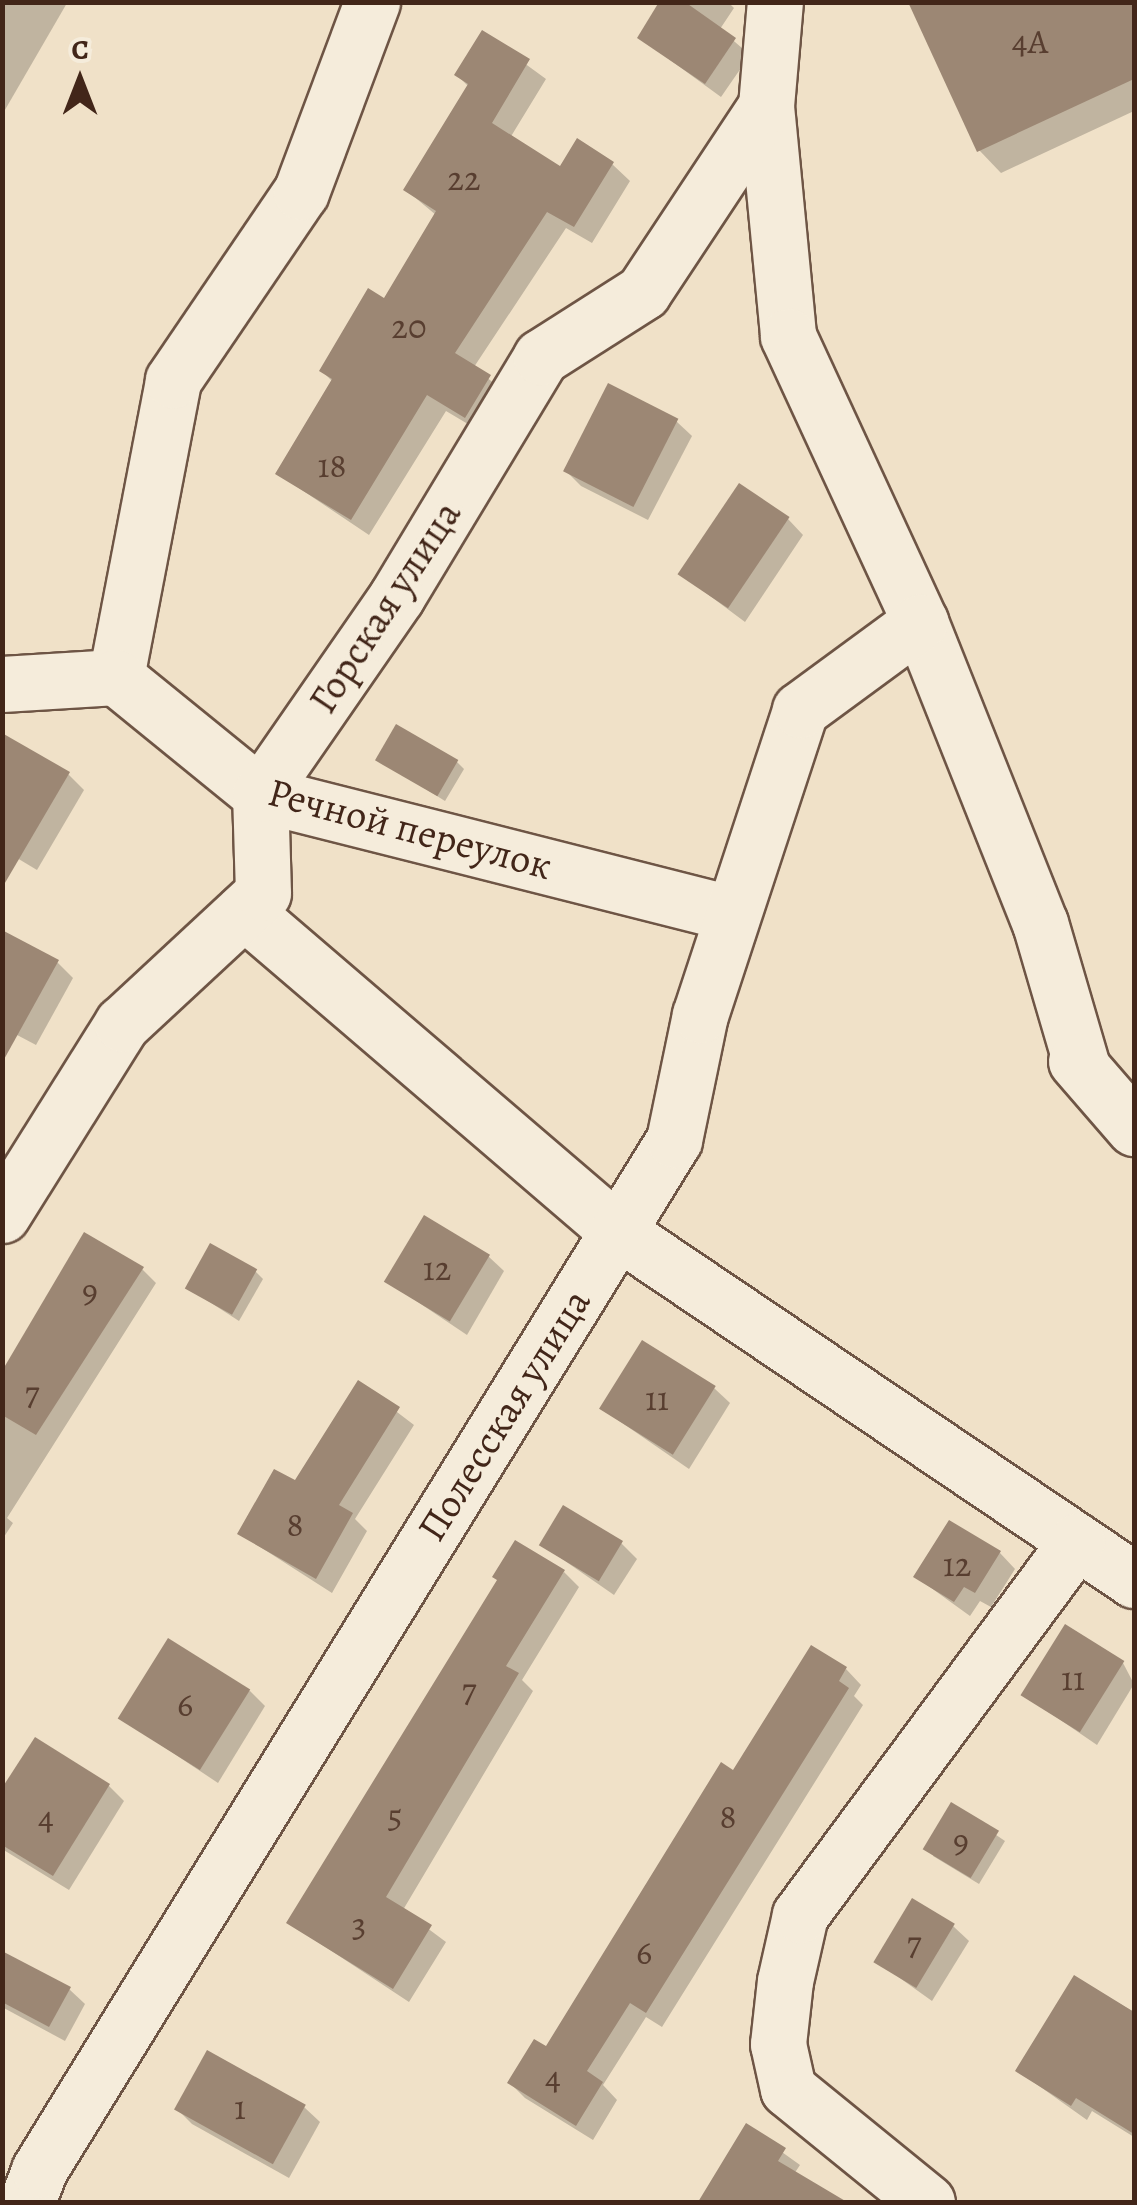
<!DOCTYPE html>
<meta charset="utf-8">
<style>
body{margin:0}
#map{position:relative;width:1137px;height:2205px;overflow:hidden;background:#f0e1c8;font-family:Alegreya,serif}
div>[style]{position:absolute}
.shadow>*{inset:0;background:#0003}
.building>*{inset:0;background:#9c8774;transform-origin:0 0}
.roads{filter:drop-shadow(2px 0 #6e5545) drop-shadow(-2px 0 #6e5545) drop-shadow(0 2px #6e5545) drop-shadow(0 -2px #6e5545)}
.minor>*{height:55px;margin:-27.5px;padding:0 27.5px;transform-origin:27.5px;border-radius:27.5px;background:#f5ecdb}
span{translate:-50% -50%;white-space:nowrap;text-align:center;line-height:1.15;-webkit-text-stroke:8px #f5ecdb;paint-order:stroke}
.number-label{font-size:35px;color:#583e30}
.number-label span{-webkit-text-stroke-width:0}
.street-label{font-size:40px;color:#422619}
.frame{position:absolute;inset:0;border:5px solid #422619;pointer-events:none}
.north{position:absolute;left:30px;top:30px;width:100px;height:100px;-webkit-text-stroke:8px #f5ecdb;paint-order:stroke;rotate:0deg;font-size:28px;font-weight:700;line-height:40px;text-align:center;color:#422619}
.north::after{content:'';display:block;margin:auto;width:35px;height:45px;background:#422619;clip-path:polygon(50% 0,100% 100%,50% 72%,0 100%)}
</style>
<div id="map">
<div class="shadow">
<div style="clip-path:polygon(2px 2px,67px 3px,2px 115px)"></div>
<div style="clip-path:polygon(661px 2px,728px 2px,734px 8px,720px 29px,750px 55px,721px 97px,640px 38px)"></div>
<div style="clip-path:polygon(911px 2px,1134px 2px,1134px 111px,1001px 173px,979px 150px)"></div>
<div style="clip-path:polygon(483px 33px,546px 79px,510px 138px,561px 170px,612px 164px,630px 181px,592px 243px,566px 228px,474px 367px,507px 394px,483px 433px,446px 411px,369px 535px,278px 474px,333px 382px,322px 371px,385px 302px,436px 215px,406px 190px,469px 87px,457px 75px)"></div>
<div style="clip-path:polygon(676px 421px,692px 436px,648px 520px,581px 486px,565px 470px)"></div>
<div style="clip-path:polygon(788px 519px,803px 535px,745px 622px,682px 575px)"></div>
<div style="clip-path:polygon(378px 759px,457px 762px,464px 769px,445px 801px)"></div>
<div style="clip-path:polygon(68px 774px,84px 790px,37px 870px,2px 849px)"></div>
<div style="clip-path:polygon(57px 962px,73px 978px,36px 1045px,2px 1027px)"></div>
<div style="clip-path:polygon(488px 1256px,504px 1271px,467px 1335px,388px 1282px)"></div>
<div style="clip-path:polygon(142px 1269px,156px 1283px,7px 1518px,13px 1523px,2px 1540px,2px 1375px)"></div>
<div style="clip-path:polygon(255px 1271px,263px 1279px,239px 1321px,188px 1288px)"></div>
<div style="clip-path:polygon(359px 1383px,414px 1425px,355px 1519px,367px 1531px,332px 1593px,240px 1534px,295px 1483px)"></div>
<div style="clip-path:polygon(714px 1388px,730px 1403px,689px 1469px,602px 1409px)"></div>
<div style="clip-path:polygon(621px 1543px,637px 1559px,614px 1595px,542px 1545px)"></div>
<div style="clip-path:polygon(1000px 1553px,1015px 1569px,991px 1607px,980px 1601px,970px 1616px,916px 1577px)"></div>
<div style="clip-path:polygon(564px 1572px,579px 1587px,522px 1680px,533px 1691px,403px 1910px,446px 1942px,409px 2002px,289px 1923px)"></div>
<div style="clip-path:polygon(1123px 1663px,1134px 1684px,1097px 1745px,1024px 1695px)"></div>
<div style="clip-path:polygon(846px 1669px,861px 1685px,854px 1696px,863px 1705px,662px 2027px,646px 2017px,603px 2085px,617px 2100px,593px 2140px,525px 2098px,510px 2083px,547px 2050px,734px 1773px)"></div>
<div style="clip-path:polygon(250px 1691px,265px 1706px,218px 1783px,122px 1719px)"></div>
<div style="clip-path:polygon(109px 1786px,124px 1801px,69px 1890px,2px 1849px,2px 1793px)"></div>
<div style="clip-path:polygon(952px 1805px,1005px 1841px,979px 1884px,933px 1856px)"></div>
<div style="clip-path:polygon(953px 1926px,969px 1941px,932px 2001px,876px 1961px)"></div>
<div style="clip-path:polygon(2px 1955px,69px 1989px,85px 2004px,65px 2041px,2px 2007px)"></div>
<div style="clip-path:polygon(1075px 1978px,1134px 2012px,1134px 2137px,1092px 2111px,1087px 2120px,1018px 2071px)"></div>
<div style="clip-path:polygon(304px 2107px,320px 2122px,289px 2178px,192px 2124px,177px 2109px)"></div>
<div style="clip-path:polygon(747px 2127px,800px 2165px,794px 2174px,841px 2202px,701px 2202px)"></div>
</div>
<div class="building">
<div style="clip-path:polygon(659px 2px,685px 2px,736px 38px,705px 84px,637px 38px)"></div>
<div style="clip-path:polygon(908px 2px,1134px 2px,1134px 79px,977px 152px)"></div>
<div style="clip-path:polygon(482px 30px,530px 59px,492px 123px,560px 166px,577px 138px,614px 162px,574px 227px,547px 212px,455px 353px,491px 375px,465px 418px,427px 395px,351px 520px,275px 474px,332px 379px,319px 371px,368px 288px,384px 298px,436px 211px,403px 190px,468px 84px,454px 75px)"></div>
<div style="left:608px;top:383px;width:79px;height:99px;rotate:27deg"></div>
<div style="left:739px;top:483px;width:61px;height:110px;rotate:34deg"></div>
<div style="left:396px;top:724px;width:72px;height:42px;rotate:30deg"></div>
<div style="clip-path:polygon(2px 733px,70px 772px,2px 888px)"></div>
<div style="clip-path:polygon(2px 930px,59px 960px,2px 1063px)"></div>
<div style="left:424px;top:1215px;width:77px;height:78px;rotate:31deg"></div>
<div style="clip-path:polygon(84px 1232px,144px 1267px,36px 1435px,2px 1415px,2px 1371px)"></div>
<div style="left:210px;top:1243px;width:54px;height:52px;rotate:29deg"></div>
<div style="left:642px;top:1340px;width:87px;height:81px;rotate:32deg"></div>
<div style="clip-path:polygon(358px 1380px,400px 1407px,339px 1505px,353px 1513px,316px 1579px,237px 1534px,274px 1469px,295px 1480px)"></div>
<div style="left:563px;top:1505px;width:70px;height:47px;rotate:31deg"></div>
<div style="clip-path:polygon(949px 1520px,1001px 1551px,975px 1593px,964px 1587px,954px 1602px,913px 1577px)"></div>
<div style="clip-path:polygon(515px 1540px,565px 1570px,506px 1666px,519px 1673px,386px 1897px,432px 1925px,393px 1989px,286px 1923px,497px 1580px,492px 1577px)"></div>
<div style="left:1065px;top:1624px;width:70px;height:84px;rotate:32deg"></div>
<div style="left:168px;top:1638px;width:97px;height:95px;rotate:32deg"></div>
<div style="clip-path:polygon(811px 1645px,847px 1667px,839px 1681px,849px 1688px,646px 2013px,630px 2003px,587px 2071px,603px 2082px,576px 2126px,507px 2083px,534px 2039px,546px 2046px,721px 1762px,733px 1770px)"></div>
<div style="clip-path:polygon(35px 1737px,110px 1784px,53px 1876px,2px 1845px,2px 1788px)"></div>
<div style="left:951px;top:1802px;width:56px;height:55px;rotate:31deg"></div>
<div style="left:912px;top:1898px;width:50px;height:75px;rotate:31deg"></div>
<div style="clip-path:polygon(2px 1951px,71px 1987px,49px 2027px,2px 2002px)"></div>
<div style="clip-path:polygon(1074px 1975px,1134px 2012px,1134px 2134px,1076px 2098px,1071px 2106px,1015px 2071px)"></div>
<div style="left:207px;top:2050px;width:113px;height:68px;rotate:29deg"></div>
<div style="clip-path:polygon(746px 2123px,786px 2148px,778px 2161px,847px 2202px,698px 2202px)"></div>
</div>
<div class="roads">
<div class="minor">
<div style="left:766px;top:106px;width:231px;rotate:84.5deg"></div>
<div style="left:788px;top:336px;width:315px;rotate:65.2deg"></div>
<div style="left:920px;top:622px;width:324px;rotate:68.3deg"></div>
<div style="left:1040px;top:923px;width:146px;rotate:73.7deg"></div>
<div style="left:116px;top:677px;width:302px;rotate:-79.1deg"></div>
<div style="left:173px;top:380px;width:227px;rotate:-55.8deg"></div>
<div style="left:301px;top:192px;width:203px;rotate:-69.5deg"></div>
<div style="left:2px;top:684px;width:114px;rotate:-3.5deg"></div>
<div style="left:116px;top:677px;width:186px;rotate:39.1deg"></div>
<div style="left:260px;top:794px;width:486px;rotate:14.2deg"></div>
<div style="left:244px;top:911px;width:491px;rotate:40.6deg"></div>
<div style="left:617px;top:1231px;width:624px;rotate:34.02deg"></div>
<div style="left:1076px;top:1061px;width:89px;rotate:49.1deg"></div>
<div style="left:2px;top:1215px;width:226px;rotate:-57.9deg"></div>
<div style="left:122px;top:1024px;width:192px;rotate:-42.9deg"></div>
<div style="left:263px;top:893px;width:99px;rotate:-91.7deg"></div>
<div style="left:260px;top:794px;width:241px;rotate:-55.3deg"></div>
<div style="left:397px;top:596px;width:279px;rotate:-58.9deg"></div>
<div style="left:541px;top:357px;width:121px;rotate:-32.5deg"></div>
<div style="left:643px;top:292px;width:223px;rotate:-56.5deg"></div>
<div style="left:766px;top:106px;width:104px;rotate:-85.1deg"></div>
<div style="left:27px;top:2202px;width:34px;rotate:-69deg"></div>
<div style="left:39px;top:2170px;width:1210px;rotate:-58.35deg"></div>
<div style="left:674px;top:1140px;width:128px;rotate:-78.3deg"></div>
<div style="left:700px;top:1015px;width:321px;rotate:-71.8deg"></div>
<div style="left:800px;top:710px;width:149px;rotate:-36.3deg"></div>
<div style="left:927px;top:2202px;width:179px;rotate:-140.9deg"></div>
<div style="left:788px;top:2089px;width:46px;rotate:-102.5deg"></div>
<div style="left:778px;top:2044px;width:63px;rotate:-83.7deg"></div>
<div style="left:785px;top:1981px;width:68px;rotate:-77.2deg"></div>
<div style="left:800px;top:1915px;width:465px;rotate:-53.5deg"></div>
</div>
</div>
<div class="number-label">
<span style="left:1030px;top:41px">4А</span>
<span style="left:464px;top:178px">22</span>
<span style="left:409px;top:326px">20</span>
<span style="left:332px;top:465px">18</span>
<span style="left:437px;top:1268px">12</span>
<span style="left:90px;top:1290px">9</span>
<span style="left:32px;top:1393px">7</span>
<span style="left:657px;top:1398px">11</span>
<span style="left:295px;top:1524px">8</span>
<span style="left:957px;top:1564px">12</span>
<span style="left:1073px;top:1678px">11</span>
<span style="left:469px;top:1690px">7</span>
<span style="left:185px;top:1704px">6</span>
<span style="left:395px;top:1815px">5</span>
<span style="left:728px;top:1816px">8</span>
<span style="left:46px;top:1817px">4</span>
<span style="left:961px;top:1840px">9</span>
<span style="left:359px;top:1924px">3</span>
<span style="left:914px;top:1943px">7</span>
<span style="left:644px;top:1952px">6</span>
<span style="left:553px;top:2077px">4</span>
<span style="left:240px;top:2107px">1</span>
</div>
<div class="street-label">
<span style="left:385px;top:607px;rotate:-57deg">Горская улица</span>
<span style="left:410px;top:829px;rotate:15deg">Речной переулок</span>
<span style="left:504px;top:1415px;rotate:-58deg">Полесская улица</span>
</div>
<div class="frame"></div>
<div class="north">С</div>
</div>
